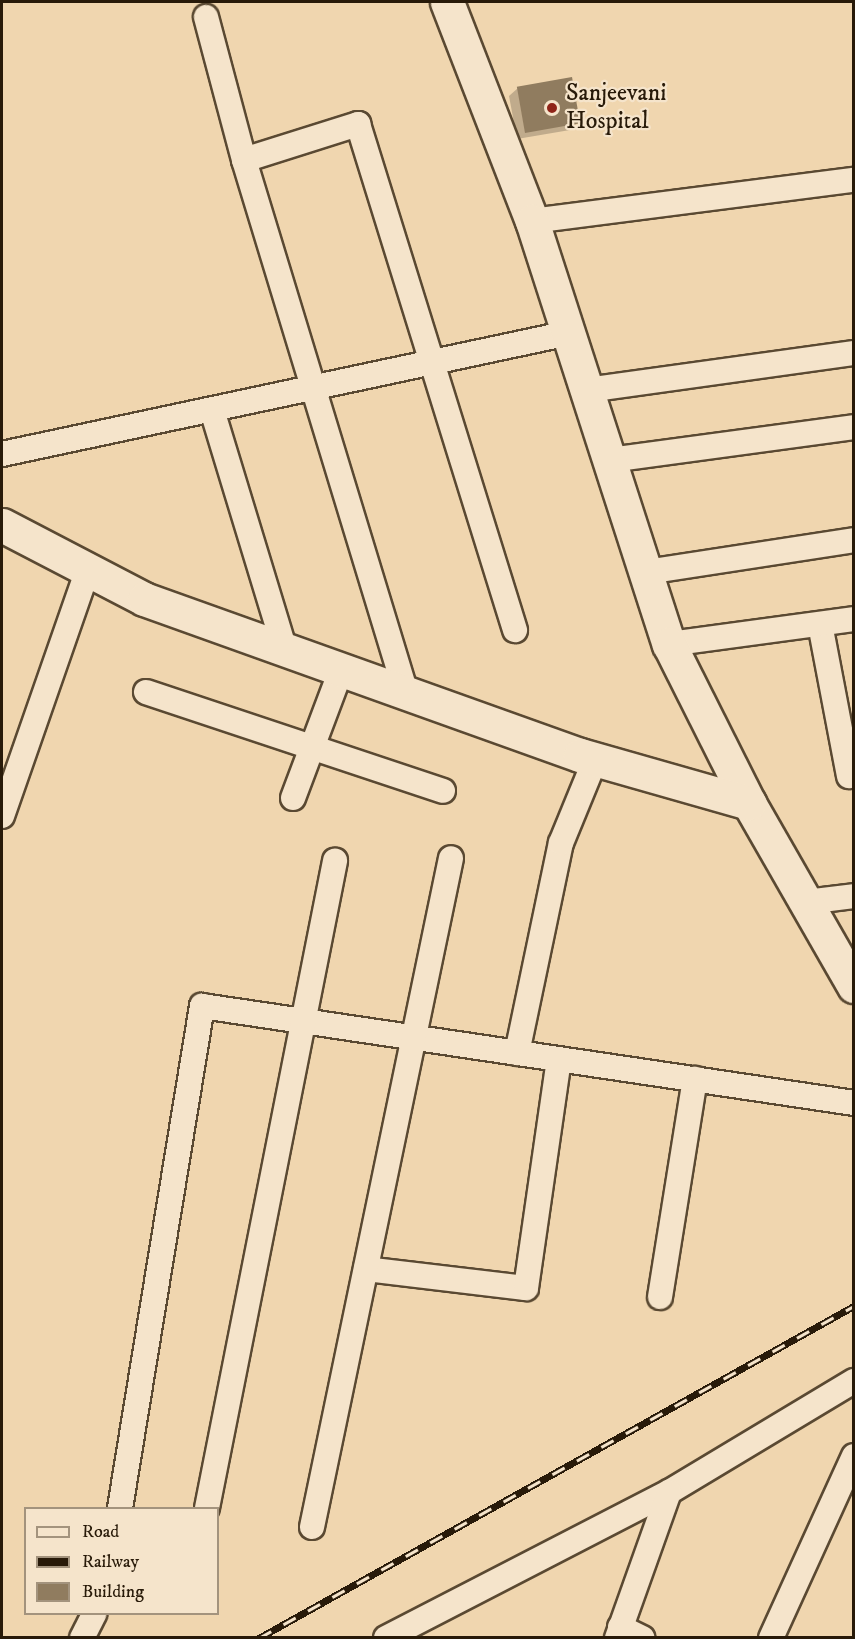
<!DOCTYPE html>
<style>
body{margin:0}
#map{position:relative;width:855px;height:1639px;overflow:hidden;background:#f0d6af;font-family:"IM FELL DW Pica",serif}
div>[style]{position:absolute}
.shadow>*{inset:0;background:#0003}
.building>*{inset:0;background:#907c5f;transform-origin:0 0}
.roads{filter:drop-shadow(2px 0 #5a4932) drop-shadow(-2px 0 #5a4932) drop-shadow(0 2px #5a4932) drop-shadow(0 -2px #5a4932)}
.street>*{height:24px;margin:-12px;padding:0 12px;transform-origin:12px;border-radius:12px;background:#f5e4cb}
.secondary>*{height:33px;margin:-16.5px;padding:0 16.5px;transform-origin:16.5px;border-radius:16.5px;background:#f5e4cb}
.rail>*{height:7px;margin-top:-3.5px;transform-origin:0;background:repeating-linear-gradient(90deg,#f5e4cb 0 14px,#281a09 0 28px);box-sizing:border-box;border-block:2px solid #281a09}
.dots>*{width:16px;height:16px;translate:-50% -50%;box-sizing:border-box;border:3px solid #f5e4cb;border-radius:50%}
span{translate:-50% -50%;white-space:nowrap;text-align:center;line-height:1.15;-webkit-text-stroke:4.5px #f5e4cb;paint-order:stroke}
.poi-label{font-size:24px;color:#281a09}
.left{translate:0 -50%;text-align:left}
.frame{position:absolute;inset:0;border:3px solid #281a09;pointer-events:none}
.legend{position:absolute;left:24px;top:1507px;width:195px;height:108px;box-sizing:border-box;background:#f5e4cb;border:2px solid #a3937d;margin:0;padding:8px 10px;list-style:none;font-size:18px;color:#281a09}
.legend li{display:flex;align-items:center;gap:12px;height:30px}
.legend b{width:30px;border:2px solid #a3937d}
</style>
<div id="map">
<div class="shadow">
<div style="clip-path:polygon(518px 88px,578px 122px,570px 130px,517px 139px,509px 96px)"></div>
</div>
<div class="building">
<div style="left:572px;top:77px;width:47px;height:56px;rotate:80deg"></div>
</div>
<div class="roads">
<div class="street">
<div style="left:206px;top:17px;width:148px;rotate:75.1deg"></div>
<div style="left:244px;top:160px;width:557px;rotate:73.09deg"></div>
<div style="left:244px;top:160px;width:120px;rotate:-17.5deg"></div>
<div style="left:358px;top:124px;width:530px;rotate:72.76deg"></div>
<div style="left:532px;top:221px;width:325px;rotate:-7.3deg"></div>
<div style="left:587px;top:390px;width:270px;rotate:-7.9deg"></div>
<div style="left:212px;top:410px;width:251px;rotate:73.1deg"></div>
<div style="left:2px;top:454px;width:580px;rotate:-12.05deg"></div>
<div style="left:610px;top:460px;width:246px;rotate:-7.7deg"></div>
<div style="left:646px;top:572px;width:210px;rotate:-8.7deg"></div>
<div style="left:820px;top:624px;width:155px;rotate:79.2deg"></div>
<div style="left:669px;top:644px;width:187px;rotate:-7.7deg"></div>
<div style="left:146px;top:692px;width:313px;rotate:18.4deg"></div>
<div style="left:293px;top:798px;width:137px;rotate:-69.4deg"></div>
<div style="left:2px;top:816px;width:262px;rotate:-70.8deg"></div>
<div style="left:806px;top:902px;width:48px;rotate:-7.1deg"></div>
<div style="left:517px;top:1053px;width:215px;rotate:-78.2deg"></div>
<div style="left:561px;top:843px;width:90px;rotate:-67.7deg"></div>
<div style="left:366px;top:1269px;width:161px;rotate:6.8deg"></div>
<div style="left:526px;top:1288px;width:231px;rotate:-81.8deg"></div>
<div style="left:660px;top:1297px;width:221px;rotate:-80.9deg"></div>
<div style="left:120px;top:1508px;width:509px;rotate:-80.72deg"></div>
<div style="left:202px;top:1006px;width:659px;rotate:8.46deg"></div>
<div style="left:207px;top:1508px;width:660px;rotate:-78.81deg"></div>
<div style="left:312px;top:1527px;width:683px;rotate:-78.26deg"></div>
<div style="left:620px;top:1627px;width:25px;rotate:26deg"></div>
<div style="left:82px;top:1638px;width:27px;rotate:-63deg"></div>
<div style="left:386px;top:1638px;width:318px;rotate:-27.3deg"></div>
<div style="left:669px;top:1492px;width:216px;rotate:-31deg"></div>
<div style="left:617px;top:1638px;width:155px;rotate:-70.4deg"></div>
<div style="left:771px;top:1638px;width:200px;rotate:-65.5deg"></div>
</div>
<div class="secondary">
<div style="left:447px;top:2px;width:235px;rotate:68.8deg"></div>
<div style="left:532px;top:221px;width:445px;rotate:72.1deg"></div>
<div style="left:669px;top:644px;width:178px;rotate:63.3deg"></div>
<div style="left:749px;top:803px;width:211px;rotate:60.2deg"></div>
<div style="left:2px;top:525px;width:160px;rotate:27.5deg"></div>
<div style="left:144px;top:599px;width:463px;rotate:19.7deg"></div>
<div style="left:580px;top:755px;width:176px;rotate:15.9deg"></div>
</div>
</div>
<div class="rail">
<div style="left:259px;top:1638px;width:681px;rotate:-29.16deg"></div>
</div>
<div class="dots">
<div style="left:552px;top:108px;background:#8f2418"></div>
</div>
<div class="poi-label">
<span class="left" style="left:566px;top:108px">Sanjeevani<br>Hospital</span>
</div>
<div class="frame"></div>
<ul class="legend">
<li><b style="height:8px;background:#f5e4cb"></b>Road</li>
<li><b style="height:8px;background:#281a09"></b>Railway</li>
<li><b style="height:16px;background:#907c5f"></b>Building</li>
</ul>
</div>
